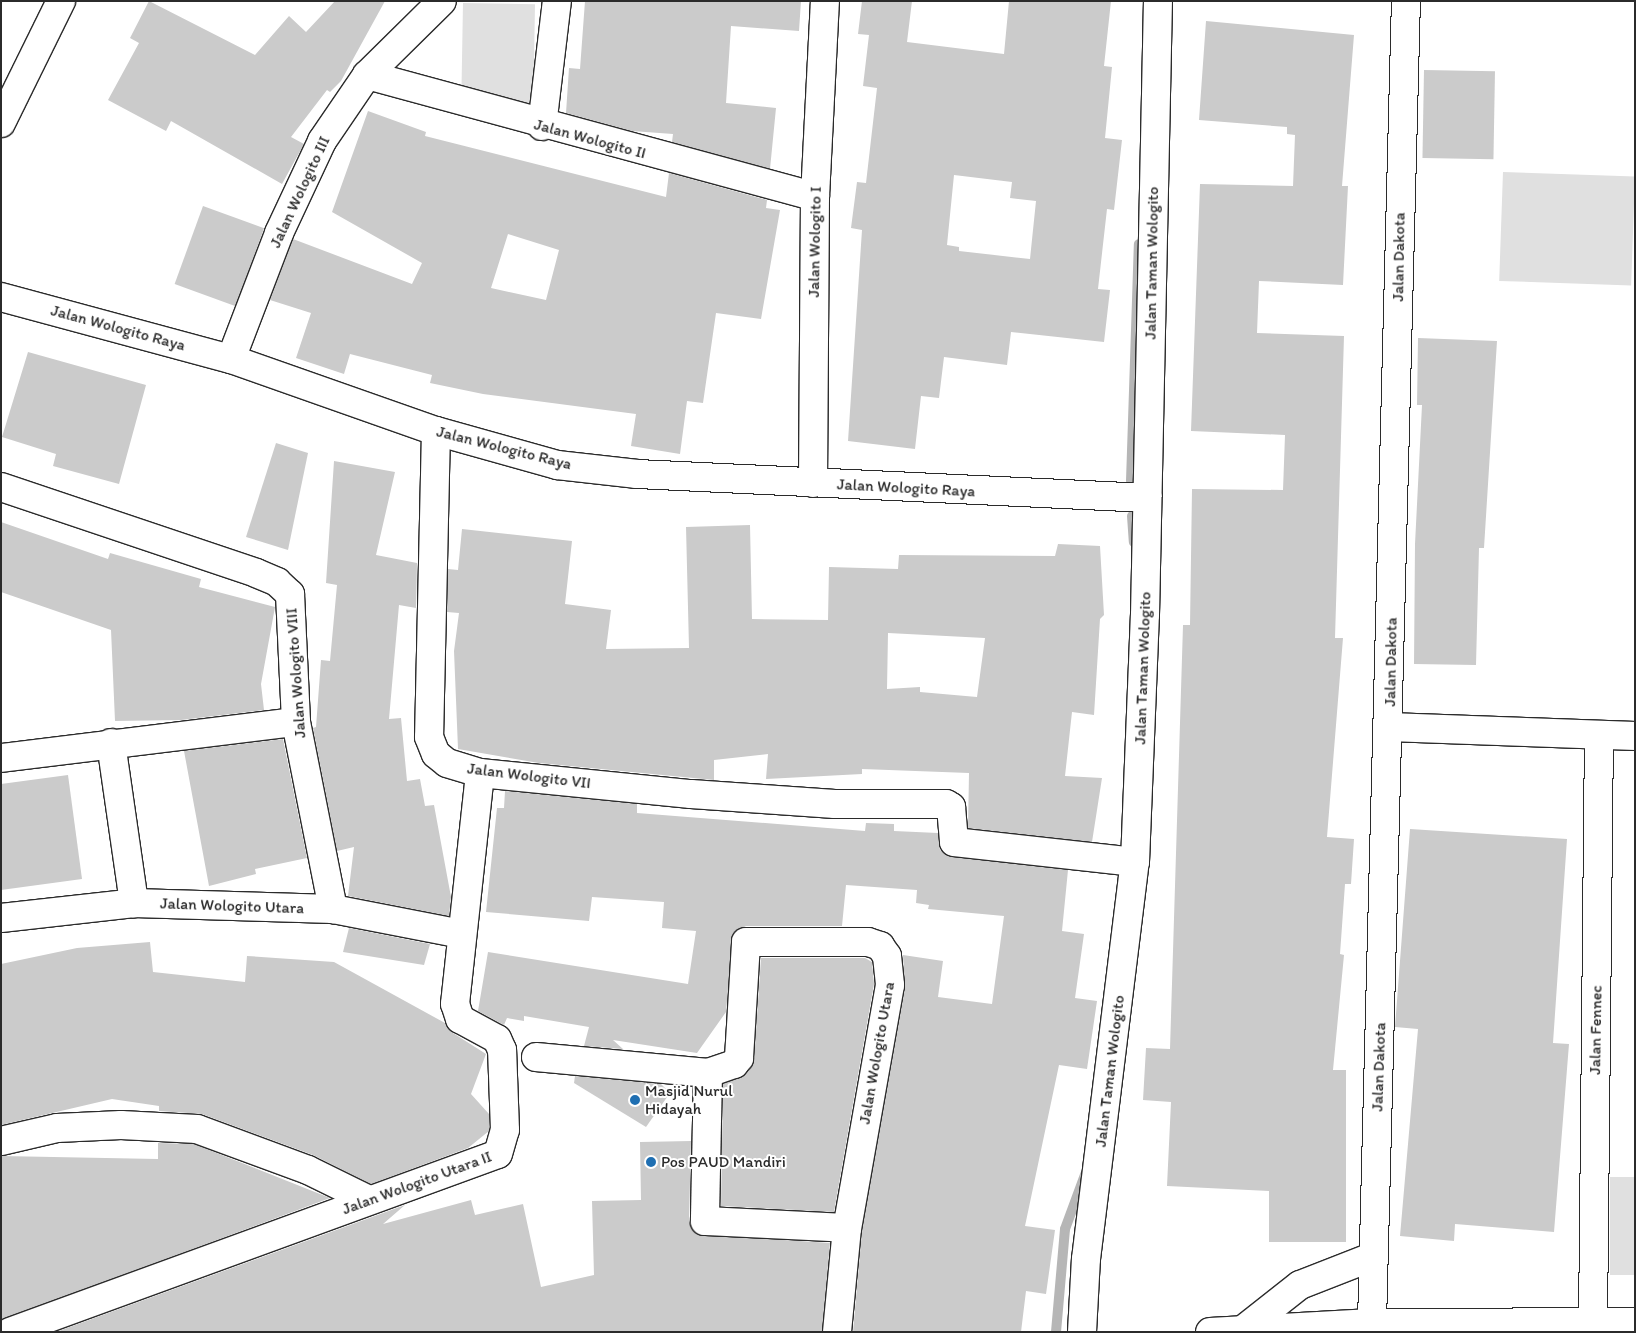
<!DOCTYPE html>
<style>
body{margin:0}
#map{position:relative;width:1636px;height:1333px;overflow:hidden;background:#fff;font-family:Itim,sans-serif}
div>[style]{position:absolute}
.green>*{inset:0;background:#e0e0e0;transform-origin:0 0}
.stream>*{height:10px;margin:-5px;padding:0 5px;transform-origin:5px;border-radius:5px;background:#b6b6b6}
.building>*{inset:0;background:#cbcbcb;transform-origin:0 0}
.roads{filter:drop-shadow(1px 0 #2b2b2b) drop-shadow(-1px 0 #2b2b2b) drop-shadow(0 1px #2b2b2b) drop-shadow(0 -1px #2b2b2b)}
.minor>*{height:28px;margin:-14px;padding:0 14px;transform-origin:14px;border-radius:14px;background:#fff}
.dots>*{width:14px;height:14px;translate:-50% -50%;box-sizing:border-box;border:2px solid #fff;border-radius:50%}
span{translate:-50% -50%;white-space:nowrap;text-align:center;line-height:1.15;-webkit-text-stroke:4px #fff;paint-order:stroke}
.street-label{font-size:16px;color:#2b2b2b}
.poi-label{font-size:16px;color:#2b2b2b}
.left{translate:0 -50%;text-align:left}
.frame{position:absolute;inset:0;border:2px solid #2b2b2b;pointer-events:none}
</style>
<div id="map">
<div class="green">
<div style="left:463px;top:3px;width:72px;height:102px;rotate:1deg"></div>
<div style="left:1503px;top:172px;width:132px;height:109px;rotate:2deg"></div>
<div style="left:1610px;top:1177px;width:25px;height:98px"></div>
</div>
<div class="stream">
<div style="left:1131px;top:481px;width:237px;rotate:-88.1deg"></div>
<div style="left:1132px;top:516px;width:26px;rotate:86deg"></div>
<div style="left:1056px;top:1332px;width:103px;rotate:-85deg"></div>
<div style="left:1065px;top:1229px;width:58px;rotate:-69.7deg"></div>
</div>
<div class="building">
<div style="clip-path:polygon(149px 1px,255px 55px,289px 16px,306px 32px,335px 1px,385px 1px,341px 81px,330px 92px,327px 90px,291px 137px,304px 144px,282px 184px,171px 121px,166px 131px,108px 100px,139px 43px,130px 38px)"></div>
<div style="clip-path:polygon(585px 1px,801px 1px,799px 31px,731px 26px,726px 103px,776px 108px,770px 169px,672px 142px,673px 134px,632px 131px,566px 113px,569px 68px,580px 69px)"></div>
<div style="clip-path:polygon(evenodd,862px 1px,912px 1px,907px 42px,1004px 54px,1009px 1px,1111px 1px,1104px 66px,1112px 67px,1105px 138px,1122px 140px,1114px 210px,1107px 209px,1098px 289px,1110px 290px,1104px 342px,1011px 332px,1007px 365px,944px 357px,939px 398px,921px 396px,915px 449px,848px 441px,862px 230px,851px 228px,857px 182px,866px 183px,877px 88px,863px 86px,869px 35px,858px 34px,862px 1px,954px 175px,1012px 182px,1010px 198px,1036px 201px,1030px 259px,959px 251px,959px 247px,947px 245px,954px 175px)"></div>
<div style="clip-path:polygon(1206px 21px,1354px 35px,1342px 186px,1348px 186px,1343px 285px,1259px 281px,1257px 333px,1344px 336px,1335px 638px,1343px 638px,1327px 837px,1354px 839px,1351px 884px,1345px 884px,1340px 954px,1344px 955px,1333px 1070px,1346px 1070px,1346px 1242px,1269px 1242px,1269px 1191px,1167px 1186px,1171px 1102px,1143px 1100px,1146px 1048px,1170px 1049px,1183px 625px,1190px 625px,1192px 489px,1283px 490px,1285px 435px,1191px 431px,1200px 184px,1293px 186px,1295px 135px,1287px 134px,1287px 127px,1199px 120px)"></div>
<div style="left:1424px;top:70px;width:71px;height:88px;rotate:1deg"></div>
<div style="clip-path:polygon(evenodd,368px 111px,426px 132px,425px 136px,666px 197px,669px 173px,767px 200px,766px 208px,780px 210px,761px 319px,716px 313px,703px 403px,687px 401px,680px 454px,631px 446px,636px 414px,483px 394px,430px 383px,432px 375px,350px 354px,344px 374px,296px 358px,311px 313px,270px 300px,293px 239px,412px 284px,422px 263px,332px 212px,368px 111px,508px 234px,559px 250px,546px 300px,491px 288px,508px 234px)"></div>
<div style="left:203px;top:206px;width:65px;height:83px;rotate:20deg"></div>
<div style="clip-path:polygon(1418px 338px,1497px 341px,1484px 548px,1479px 548px,1476px 665px,1414px 664px,1415px 544px,1422px 405px,1417px 405px)"></div>
<div style="clip-path:polygon(28px 352px,146px 385px,119px 484px,53px 466px,56px 454px,2px 437px)"></div>
<div style="clip-path:polygon(276px 443px,308px 453px,288px 550px,246px 537px)"></div>
<div style="clip-path:polygon(334px 461px,395px 472px,376px 555px,417px 563px,416px 608px,399px 605px,389px 719px,401px 718px,407px 781px,420px 779px,425px 806px,434px 805px,451px 897px,449px 916px,348px 896px,354px 847px,337px 851px,313px 728px,316px 727px,321px 660px,330px 661px,337px 585px,326px 583px)"></div>
<div style="clip-path:polygon(1px 522px,108px 559px,110px 553px,201px 579px,199px 587px,275px 607px,261px 684px,264px 710px,181px 720px,115px 721px,111px 630px,1px 592px)"></div>
<div style="clip-path:polygon(evenodd,750px 525px,752px 619px,828px 620px,829px 567px,898px 569px,899px 555px,1055px 556px,1058px 544px,1100px 546px,1104px 615px,1100px 619px,1094px 715px,1072px 712px,1065px 776px,1102px 778px,1092px 842px,968px 828px,969px 773px,862px 769px,862px 774px,766px 779px,768px 754px,714px 760px,714px 780px,539px 763px,458px 749px,454px 651px,459px 613px,447px 612px,448px 569px,458px 570px,462px 529px,572px 541px,565px 604px,611px 610px,606px 649px,689px 648px,686px 527px,750px 525px,888px 633px,985px 638px,977px 697px,920px 692px,920px 687px,887px 689px,888px 633px)"></div>
<div style="clip-path:polygon(283px 739px,307px 858px,255px 869px,256px 874px,209px 886px,184px 751px)"></div>
<div style="clip-path:polygon(68px 775px,82px 879px,1px 890px,1px 784px)"></div>
<div style="clip-path:polygon(505px 791px,637px 804px,637px 813px,865px 831px,866px 823px,894px 824px,894px 831px,938px 833px,940px 850px,952px 857px,1068px 870px,1062px 931px,1084px 934px,1075px 998px,1097px 1001px,1087px 1069px,1059px 1065px,1025px 1226px,1055px 1230px,1046px 1294px,1026px 1291px,1021px 1332px,853px 1332px,862px 1230px,905px 988px,903px 955px,943px 961px,938px 997px,992px 1004px,1004px 916px,928px 909px,929px 905px,916px 903px,917px 890px,846px 885px,842px 926px,746px 926px,733px 933px,726px 1012px,697px 1053px,613px 1040px,623px 1049px,584px 1046px,589px 1027px,524px 1016px,524px 1021px,507px 1018px,504px 1025px,478px 1011px,488px 952px,688px 984px,696px 931px,662px 928px,664px 902px,592px 897px,589px 921px,486px 912px,497px 808px,504px 808px)"></div>
<div style="clip-path:polygon(1410px 829px,1567px 839px,1553px 1043px,1569px 1044px,1554px 1232px,1455px 1224px,1454px 1241px,1400px 1236px,1418px 1029px,1395px 1027px)"></div>
<div style="clip-path:polygon(349px 928px,430px 944px,424px 965px,343px 952px)"></div>
<div style="clip-path:polygon(150px 942px,153px 972px,245px 982px,247px 956px,334px 962px,445px 1023px,453px 1033px,486px 1054px,471px 1094px,489px 1114px,489px 1131px,468px 1148px,371px 1184px,313px 1155px,202px 1114px,159px 1111px,159px 1106px,112px 1099px,1px 1125px,1px 964px,77px 948px)"></div>
<div style="clip-path:polygon(761px 958px,865px 958px,872px 962px,874px 984px,834px 1212px,721px 1206px,723px 1084px,746px 1074px,754px 1060px)"></div>
<div style="clip-path:polygon(575px 1076px,661px 1084px,670px 1093px,646px 1127px,574px 1083px)"></div>
<div style="clip-path:polygon(691px 1141px,689px 1221px,696px 1234px,830px 1243px,822px 1332px,56px 1332px,405px 1205px,383px 1224px,471px 1200px,475px 1215px,523px 1204px,541px 1287px,594px 1275px,592px 1201px,641px 1200px,640px 1142px)"></div>
<div style="clip-path:polygon(158px 1143px,194px 1144px,330px 1198px,1px 1320px,1px 1156px,158px 1159px)"></div>
</div>
<div class="roads">
<div class="minor">
<div style="left:367px;top:75px;width:464px;rotate:15.2deg"></div>
<div style="left:1px;top:123px;width:136px;rotate:-63.8deg"></div>
<div style="left:542px;top:126px;width:126px;rotate:-83.2deg"></div>
<div style="left:1px;top:297px;width:238px;rotate:15.1deg"></div>
<div style="left:231px;top:359px;width:217px;rotate:19.4deg"></div>
<div style="left:436px;top:431px;width:126px;rotate:15.7deg"></div>
<div style="left:557px;top:465px;width:81px;rotate:6.4deg"></div>
<div style="left:637px;top:474px;width:511px;rotate:2.69deg"></div>
<div style="left:231px;top:359px;width:135px;rotate:-69.1deg"></div>
<div style="left:279px;top:233px;width:102px;rotate:-64.9deg"></div>
<div style="left:322px;top:141px;width:80px;rotate:-55.7deg"></div>
<div style="left:367px;top:75px;width:105px;rotate:-44.6deg"></div>
<div style="left:436px;top:431px;width:306px;rotate:91.3deg"></div>
<div style="left:429px;top:737px;width:18px;rotate:68deg"></div>
<div style="left:436px;top:754px;width:14px;rotate:39deg"></div>
<div style="left:447px;top:763px;width:34px;rotate:17deg"></div>
<div style="left:480px;top:773px;width:212px;rotate:5.7deg"></div>
<div style="left:691px;top:794px;width:144px;rotate:4deg"></div>
<div style="left:835px;top:804px;width:111px"></div>
<div style="left:946px;top:804px;width:6px;rotate:31deg"></div>
<div style="left:951px;top:807px;width:35px;rotate:85deg"></div>
<div style="left:954px;top:842px;width:182px;rotate:6.3deg"></div>
<div style="left:813px;top:483px;width:286px;rotate:-89.6deg"></div>
<div style="left:815px;top:197px;width:196px;rotate:-87.1deg"></div>
<div style="left:1px;top:487px;width:269px;rotate:18.6deg"></div>
<div style="left:256px;top:573px;width:23px;rotate:23deg"></div>
<div style="left:277px;top:582px;width:18px;rotate:43deg"></div>
<div style="left:290px;top:594px;width:128px;rotate:87.3deg"></div>
<div style="left:296px;top:722px;width:191px;rotate:78.8deg"></div>
<div style="left:1389px;top:727px;width:246px;rotate:2.1deg"></div>
<div style="left:111px;top:743px;width:162px;rotate:81.8deg"></div>
<div style="left:1px;top:758px;width:297px;rotate:-7deg"></div>
<div style="left:1px;top:918px;width:134px;rotate:-6.4deg"></div>
<div style="left:134px;top:903px;width:199px;rotate:1.7deg"></div>
<div style="left:333px;top:909px;width:131px;rotate:11deg"></div>
<div style="left:536px;top:1057px;width:173px;rotate:5.3deg"></div>
<div style="left:708px;top:1073px;width:28px;rotate:-19deg"></div>
<div style="left:734px;top:1064px;width:8px;rotate:-50deg"></div>
<div style="left:739px;top:1058px;width:116px;rotate:-86.5deg"></div>
<div style="left:746px;top:942px;width:122px"></div>
<div style="left:868px;top:942px;width:13px;rotate:18deg"></div>
<div style="left:880px;top:946px;width:12px;rotate:55deg"></div>
<div style="left:887px;top:956px;width:29px;rotate:84deg"></div>
<div style="left:890px;top:985px;width:247px;rotate:100deg"></div>
<div style="left:847px;top:1228px;width:104px;rotate:95.5deg"></div>
<div style="left:708px;top:1073px;width:148px;rotate:91.2deg"></div>
<div style="left:705px;top:1221px;width:142px;rotate:2.8deg"></div>
<div style="left:1px;top:1141px;width:57px;rotate:-13.1deg"></div>
<div style="left:57px;top:1128px;width:64px;rotate:-2.7deg"></div>
<div style="left:121px;top:1125px;width:76px;rotate:3deg"></div>
<div style="left:197px;top:1129px;width:118px;rotate:20.3deg"></div>
<div style="left:308px;top:1170px;width:68px;rotate:26.2deg"></div>
<div style="left:1372px;top:1323px;width:1322px;rotate:-88.53deg"></div>
<div style="left:1593px;top:1324px;width:589px;rotate:-89.42deg"></div>
<div style="left:1244px;top:1329px;width:71px;rotate:-38.2deg"></div>
<div style="left:1300px;top:1285px;width:79px;rotate:-21.4deg"></div>
<div style="left:10px;top:1332px;width:519px;rotate:-20.04deg"></div>
<div style="left:498px;top:1154px;width:25px;rotate:-74deg"></div>
<div style="left:505px;top:1130px;width:80px;rotate:-92.1deg"></div>
<div style="left:502px;top:1050px;width:12px;rotate:-114deg"></div>
<div style="left:497px;top:1039px;width:42px;rotate:-151.6deg"></div>
<div style="left:460px;top:1019px;width:16px;rotate:-108deg"></div>
<div style="left:455px;top:1004px;width:232px;rotate:-83.8deg"></div>
<div style="left:1082px;top:1332px;width:73px;rotate:-86.9deg"></div>
<div style="left:1086px;top:1259px;width:400px;rotate:-83deg"></div>
<div style="left:1135px;top:862px;width:247px;rotate:-87.7deg"></div>
<div style="left:1145px;top:615px;width:614px;rotate:-88.79deg"></div>
<div style="left:1210px;top:1332px;width:162px;rotate:-3.2deg"></div>
<div style="left:1372px;top:1323px;width:263px;rotate:-0.2deg"></div>
</div>
</div>
<div class="dots">
<div style="left:635px;top:1100px;background:#1f6fb2"></div>
<div style="left:651px;top:1162px;background:#1f6fb2"></div>
</div>
<div class="street-label">
<span style="left:590px;top:139px;rotate:15deg">Jalan Wologito II</span>
<span style="left:300px;top:192px;rotate:-65deg">Jalan Wologito III</span>
<span style="left:815px;top:242px;rotate:-89deg">Jalan Wologito I</span>
<span style="left:1399px;top:257px;rotate:-89deg">Jalan Dakota</span>
<span style="left:1152px;top:263px;rotate:-89deg">Jalan Taman Wologito</span>
<span style="left:118px;top:328px;rotate:15deg">Jalan Wologito Raya</span>
<span style="left:504px;top:448px;rotate:14deg">Jalan Wologito Raya</span>
<span style="left:906px;top:488px;rotate:3deg">Jalan Wologito Raya</span>
<span style="left:1391px;top:662px;rotate:-89deg">Jalan Dakota</span>
<span style="left:1143px;top:668px;rotate:-88deg">Jalan Taman Wologito</span>
<span style="left:296px;top:673px;rotate:-94deg">Jalan Wologito VIII</span>
<span style="left:529px;top:776px;rotate:7deg">Jalan Wologito VII</span>
<span style="left:232px;top:906px;rotate:2deg">Jalan Wologito Utara</span>
<span style="left:1596px;top:1030px;rotate:-89deg">Jalan Fennec</span>
<span style="left:877px;top:1053px;rotate:-80deg">Jalan Wologito Utara</span>
<span style="left:1379px;top:1067px;rotate:-88deg">Jalan Dakota</span>
<span style="left:1110px;top:1071px;rotate:-83deg">Jalan Taman Wologito</span>
<span style="left:417px;top:1183px;rotate:-20deg">Jalan Wologito Utara II</span>
</div>
<div class="poi-label">
<span class="left" style="left:645px;top:1100px">Masjid Nurul<br>Hidayah</span>
<span class="left" style="left:661px;top:1162px">Pos PAUD Mandiri</span>
</div>
<div class="frame"></div>
</div>
